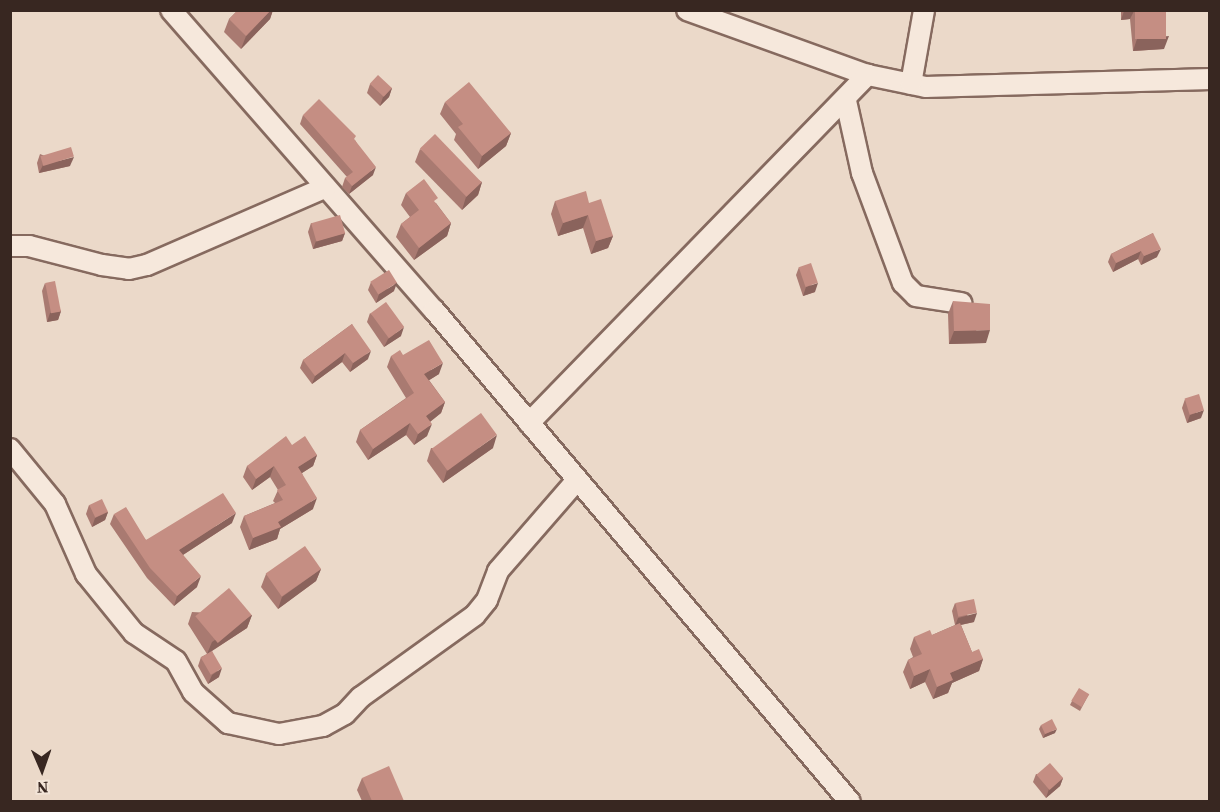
<!DOCTYPE html>
<style>
body{margin:0}
#map{position:relative;width:1220px;height:812px;overflow:hidden;background:#ebd9c9;font-family:"Source Serif 4",serif}
div>[style]{position:absolute}
.roads{filter:drop-shadow(2px 0 #866a5f) drop-shadow(-2px 0 #866a5f) drop-shadow(0 2px #866a5f) drop-shadow(0 -2px #866a5f)}
.minor>*{height:20px;margin:-10px;padding:0 10px;transform-origin:10px;border-radius:10px;background:#f6e8dc}
.wall>*{inset:0;background:#a97a71}
.shaded-wall>*{inset:0;background:#8a635c}
.building>*{inset:0;background:#c58e83;transform-origin:0 0}
span{translate:-50% -50%;white-space:nowrap;text-align:center;line-height:1.15;-webkit-text-stroke:4.5px #f3e5d8;paint-order:stroke}
.frame{position:absolute;inset:0;border:12px solid #382721;pointer-events:none}
.north{position:absolute;left:12px;top:740px;width:60px;height:60px;-webkit-text-stroke:4px #f3e5d8;paint-order:stroke;rotate:178deg;font-size:16px;font-weight:700;line-height:24px;text-align:center;color:#382721}
.north::after{content:'';display:block;margin:auto;width:21px;height:27px;background:#382721;clip-path:polygon(50% 0,100% 100%,50% 72%,0 100%)}
</style>
<div id="map">
<div class="roads">
<div class="minor">
<div style="left:171px;top:10px;width:399px;rotate:48.8deg"></div>
<div style="left:434px;top:310px;width:644px;rotate:49.78deg"></div>
<div style="left:687px;top:10px;width:192px;rotate:19.8deg"></div>
<div style="left:868px;top:75px;width:59px;rotate:11.7deg"></div>
<div style="left:926px;top:87px;width:284px;rotate:-1.6deg"></div>
<div style="left:911px;top:84px;width:75px;rotate:-80deg"></div>
<div style="left:846px;top:101px;width:74px;rotate:77.5deg"></div>
<div style="left:862px;top:173px;width:117px;rotate:69.6deg"></div>
<div style="left:903px;top:283px;width:18px;rotate:45deg"></div>
<div style="left:916px;top:296px;width:46px;rotate:8.8deg"></div>
<div style="left:10px;top:246px;width:19px"></div>
<div style="left:29px;top:246px;width:75px;rotate:14.6deg"></div>
<div style="left:102px;top:265px;width:27px;rotate:8deg"></div>
<div style="left:129px;top:269px;width:18px;rotate:-13deg"></div>
<div style="left:147px;top:265px;width:195px;rotate:-23.5deg"></div>
<div style="left:529px;top:423px;width:486px;rotate:-45.8deg"></div>
<div style="left:10px;top:449px;width:71px;rotate:50.7deg"></div>
<div style="left:55px;top:504px;width:77px;rotate:66.1deg"></div>
<div style="left:86px;top:574px;width:76px;rotate:50.9deg"></div>
<div style="left:134px;top:633px;width:50px;rotate:33.7deg"></div>
<div style="left:176px;top:661px;width:35px;rotate:61deg"></div>
<div style="left:193px;top:692px;width:47px;rotate:41.5deg"></div>
<div style="left:228px;top:723px;width:52px;rotate:12.2deg"></div>
<div style="left:279px;top:734px;width:45px;rotate:-10.3deg"></div>
<div style="left:323px;top:726px;width:25px;rotate:-29deg"></div>
<div style="left:345px;top:714px;width:23px;rotate:-47deg"></div>
<div style="left:361px;top:697px;width:140px;rotate:-35.7deg"></div>
<div style="left:475px;top:615px;width:19px;rotate:-51deg"></div>
<div style="left:487px;top:600px;width:31px;rotate:-69deg"></div>
<div style="left:498px;top:571px;width:121px;rotate:-49deg"></div>
</div>
</div>
<div class="wall">
<div style="clip-path:polygon(238px 10px,273px 10px,270px 19px,241px 49px,224px 32px,229px 19px)"></div>
<div style="clip-path:polygon(1121px 10px,1166px 10px,1164px 49px,1133px 51px,1130px 19px,1121px 20px)"></div>
<div style="clip-path:polygon(370px 84px,392px 88px,389px 97px,380px 106px,367px 93px)"></div>
<div style="clip-path:polygon(445px 102px,511px 133px,506px 146px,478px 169px,454px 140px,456px 134px,440px 114px)"></div>
<div style="clip-path:polygon(303px 115px,355px 140px,373px 175px,349px 194px,342px 187px,345px 178px,347px 177px,300px 124px)"></div>
<div style="clip-path:polygon(420px 149px,482px 182px,478px 195px,462px 210px,415px 162px)"></div>
<div style="clip-path:polygon(40px 154px,70px 166px,39px 173px,37px 163px)"></div>
<div style="clip-path:polygon(406px 193px,436px 203px,451px 223px,447px 236px,414px 260px,396px 237px,401px 224px,410px 217px,401px 205px)"></div>
<div style="clip-path:polygon(555px 201px,589px 203px,613px 236px,608px 248px,591px 254px,583px 228px,558px 236px,551px 214px)"></div>
<div style="clip-path:polygon(311px 223px,345px 233px,342px 241px,313px 249px,308px 232px)"></div>
<div style="clip-path:polygon(1153px 233px,1157px 257px,1141px 265px,1138px 259px,1113px 272px,1108px 262px,1111px 254px)"></div>
<div style="clip-path:polygon(799px 267px,815px 292px,803px 296px,796px 275px)"></div>
<div style="clip-path:polygon(371px 282px,394px 291px,376px 303px,368px 290px)"></div>
<div style="clip-path:polygon(45px 283px,61px 311px,58px 320px,47px 322px,42px 291px)"></div>
<div style="clip-path:polygon(953px 301px,986px 343px,949px 344px,948px 314px)"></div>
<div style="clip-path:polygon(370px 313px,401px 336px,384px 347px,367px 322px)"></div>
<div style="clip-path:polygon(352px 324px,368px 359px,350px 372px,342px 362px,312px 384px,300px 368px,303px 360px)"></div>
<div style="clip-path:polygon(403px 355px,439px 374px,429px 380px,445px 402px,441px 413px,430px 422px,427px 436px,414px 445px,406px 435px,368px 460px,356px 442px,360px 430px,406px 398px,387px 367px,391px 356px)"></div>
<div style="clip-path:polygon(1185px 399px,1201px 418px,1187px 423px,1182px 408px)"></div>
<div style="clip-path:polygon(292px 445px,317px 455px,313px 466px,302px 473px,313px 509px,280px 529px,277px 539px,249px 550px,240px 527px,244px 516px,275px 503px,273px 501px,278px 490px,270px 477px,252px 490px,243px 477px,247px 466px)"></div>
<div style="clip-path:polygon(431px 448px,493px 448px,443px 483px,427px 461px)"></div>
<div style="clip-path:polygon(89px 505px,108px 512px,105px 520px,92px 527px,86px 514px)"></div>
<div style="clip-path:polygon(114px 514px,146px 540px,232px 523px,183px 555px,197px 587px,174px 606px,147px 578px,110px 524px)"></div>
<div style="clip-path:polygon(321px 569px,316px 581px,278px 609px,261px 587px,266px 574px)"></div>
<div style="clip-path:polygon(955px 603px,974px 622px,961px 625px,972px 652px,983px 659px,979px 671px,952px 683px,948px 693px,933px 699px,925px 682px,910px 689px,903px 672px,908px 660px,913px 657px,910px 649px,914px 637px,932px 635px,955px 625px,952px 611px)"></div>
<div style="clip-path:polygon(192px 612px,252px 615px,247px 628px,212px 651px,219px 677px,208px 684px,198px 666px,201px 657px,207px 654px,188px 624px)"></div>
<div style="clip-path:polygon(1089px 694px,1080px 711px,1070px 705px,1072px 701px)"></div>
<div style="clip-path:polygon(1041px 725px,1055px 733px,1043px 738px,1039px 729px)"></div>
<div style="clip-path:polygon(1036px 774px,1063px 778px,1060px 786px,1046px 798px,1033px 782px)"></div>
<div style="clip-path:polygon(362px 778px,404px 801px,362px 801px,357px 790px)"></div>
</div>
<div class="shaded-wall">
<div style="clip-path:polygon(271px 10px,273px 10px,270px 19px,241px 49px,246px 36px)"></div>
<div style="clip-path:polygon(1124px 11px,1134px 11px,1130px 19px,1121px 20px)"></div>
<div style="clip-path:polygon(1169px 36px,1164px 49px,1133px 51px,1137px 39px)"></div>
<div style="clip-path:polygon(392px 88px,389px 97px,380px 106px,383px 97px)"></div>
<div style="clip-path:polygon(511px 133px,506px 146px,478px 169px,482px 156px)"></div>
<div style="clip-path:polygon(74px 157px,70px 166px,39px 173px,43px 165px)"></div>
<div style="clip-path:polygon(376px 167px,373px 175px,349px 194px,352px 186px)"></div>
<div style="clip-path:polygon(482px 182px,478px 195px,462px 210px,466px 197px)"></div>
<div style="clip-path:polygon(588px 215px,583px 228px,558px 236px,563px 223px)"></div>
<div style="clip-path:polygon(451px 223px,447px 236px,414px 260px,419px 248px)"></div>
<div style="clip-path:polygon(345px 233px,342px 241px,313px 249px,316px 241px)"></div>
<div style="clip-path:polygon(613px 236px,608px 248px,591px 254px,596px 241px)"></div>
<div style="clip-path:polygon(1161px 249px,1157px 257px,1141px 265px,1144px 256px)"></div>
<div style="clip-path:polygon(1141px 251px,1138px 259px,1113px 272px,1116px 263px)"></div>
<div style="clip-path:polygon(397px 283px,394px 291px,376px 303px,379px 294px)"></div>
<div style="clip-path:polygon(818px 283px,815px 292px,803px 296px,806px 287px)"></div>
<div style="clip-path:polygon(61px 311px,58px 320px,47px 322px,50px 313px)"></div>
<div style="clip-path:polygon(404px 327px,401px 336px,384px 347px,388px 339px)"></div>
<div style="clip-path:polygon(990px 330px,986px 343px,949px 344px,954px 331px)"></div>
<div style="clip-path:polygon(371px 351px,368px 359px,350px 372px,353px 363px)"></div>
<div style="clip-path:polygon(345px 353px,342px 362px,312px 384px,315px 376px)"></div>
<div style="clip-path:polygon(443px 363px,439px 374px,420px 386px,424px 374px)"></div>
<div style="clip-path:polygon(445px 402px,441px 413px,422px 428px,426px 416px)"></div>
<div style="clip-path:polygon(1204px 410px,1201px 418px,1187px 423px,1190px 415px)"></div>
<div style="clip-path:polygon(410px 423px,406px 435px,368px 460px,373px 449px)"></div>
<div style="clip-path:polygon(432px 424px,427px 436px,414px 445px,418px 434px)"></div>
<div style="clip-path:polygon(497px 435px,493px 448px,443px 483px,447px 470px)"></div>
<div style="clip-path:polygon(317px 455px,313px 466px,294px 478px,298px 467px)"></div>
<div style="clip-path:polygon(274px 466px,270px 477px,252px 490px,256px 479px)"></div>
<div style="clip-path:polygon(317px 498px,313px 509px,280px 529px,277px 539px,249px 550px,253px 538px,278px 522px)"></div>
<div style="clip-path:polygon(108px 512px,105px 520px,92px 527px,95px 518px)"></div>
<div style="clip-path:polygon(236px 513px,232px 523px,175px 560px,179px 550px)"></div>
<div style="clip-path:polygon(321px 569px,316px 581px,278px 609px,282px 597px)"></div>
<div style="clip-path:polygon(201px 576px,197px 587px,174px 606px,177px 596px)"></div>
<div style="clip-path:polygon(977px 613px,974px 622px,955px 626px,958px 618px)"></div>
<div style="clip-path:polygon(252px 615px,247px 628px,207px 654px,212px 642px)"></div>
<div style="clip-path:polygon(983px 659px,979px 671px,952px 683px,948px 693px,933px 699px,937px 687px,950px 673px)"></div>
<div style="clip-path:polygon(222px 668px,219px 677px,208px 684px,212px 675px)"></div>
<div style="clip-path:polygon(930px 669px,925px 682px,910px 689px,914px 676px)"></div>
<div style="clip-path:polygon(1057px 729px,1055px 733px,1043px 738px,1045px 734px)"></div>
<div style="clip-path:polygon(1063px 778px,1060px 786px,1046px 798px,1049px 789px)"></div>
</div>
<div class="building">
<div style="clip-path:polygon(238px 10px,271px 10px,246px 36px,229px 19px)"></div>
<div style="left:1135px;top:10px;width:31px;height:29px"></div>
<div style="left:378px;top:75px;width:19px;height:12px;rotate:43deg"></div>
<div style="clip-path:polygon(469px 82px,511px 133px,482px 156px,458px 127px,463px 124px,445px 102px)"></div>
<div style="clip-path:polygon(319px 99px,356px 136px,354px 139px,376px 167px,352px 186px,345px 178px,353px 172px,303px 115px)"></div>
<div style="left:435px;top:134px;width:67px;height:21px;rotate:46deg"></div>
<div style="left:71px;top:147px;width:10px;height:32px;rotate:73deg"></div>
<div style="clip-path:polygon(424px 179px,438px 198px,434px 201px,451px 223px,419px 248px,401px 224px,419px 210px,406px 193px)"></div>
<div style="clip-path:polygon(586px 191px,589px 203px,601px 199px,613px 236px,596px 241px,588px 215px,563px 223px,555px 201px)"></div>
<div style="left:340px;top:215px;width:19px;height:30px;rotate:74deg"></div>
<div style="clip-path:polygon(1153px 233px,1161px 249px,1144px 256px,1141px 251px,1116px 263px,1111px 254px)"></div>
<div style="left:811px;top:263px;width:21px;height:13px;rotate:71deg"></div>
<div style="left:389px;top:270px;width:15px;height:22px;rotate:58deg"></div>
<div style="left:55px;top:281px;width:31px;height:10px;rotate:79deg"></div>
<div style="clip-path:polygon(953px 301px,990px 304px,990px 330px,954px 331px)"></div>
<div style="left:386px;top:302px;width:31px;height:19px;rotate:54deg"></div>
<div style="clip-path:polygon(352px 324px,371px 351px,353px 363px,345px 353px,315px 376px,303px 360px)"></div>
<div style="clip-path:polygon(429px 340px,443px 363px,424px 374px,445px 402px,426px 416px,432px 424px,418px 434px,410px 423px,373px 449px,360px 430px,414px 393px,391px 356px,400px 350px,403px 355px)"></div>
<div style="left:1199px;top:394px;width:17px;height:15px;rotate:73deg"></div>
<div style="left:481px;top:413px;width:27px;height:61px;rotate:54deg"></div>
<div style="clip-path:polygon(286px 436px,292px 445px,305px 436px,317px 455px,298px 467px,317px 498px,278px 522px,281px 527px,253px 538px,244px 516px,283px 500px,277px 490px,286px 485px,274px 466px,256px 479px,247px 466px)"></div>
<div style="clip-path:polygon(223px 493px,236px 513px,179px 550px,201px 576px,177px 596px,150px 568px,114px 514px,126px 507px,146px 540px)"></div>
<div style="left:102px;top:499px;width:14px;height:14px;rotate:65deg"></div>
<div style="left:305px;top:546px;width:28px;height:48px;rotate:55deg"></div>
<div style="left:229px;top:588px;width:35px;height:44px;rotate:50deg"></div>
<div style="left:974px;top:599px;width:14px;height:19px;rotate:78deg"></div>
<div style="clip-path:polygon(960px 623px,972px 652px,979px 649px,983px 659px,950px 673px,953px 680px,937px 687px,930px 669px,914px 676px,908px 660px,922px 654px,914px 637px,930px 630px,932px 635px)"></div>
<div style="left:212px;top:651px;width:20px;height:13px;rotate:60deg"></div>
<div style="left:1079px;top:688px;width:12px;height:15px;rotate:31deg"></div>
<div style="clip-path:polygon(1052px 719px,1057px 729px,1045px 734px,1041px 725px)"></div>
<div style="left:1050px;top:763px;width:20px;height:18px;rotate:49deg"></div>
<div style="clip-path:polygon(389px 766px,404px 801px,372px 801px,362px 778px)"></div>
</div>
<div class="frame"></div>
<div class="north">N</div>
</div>
